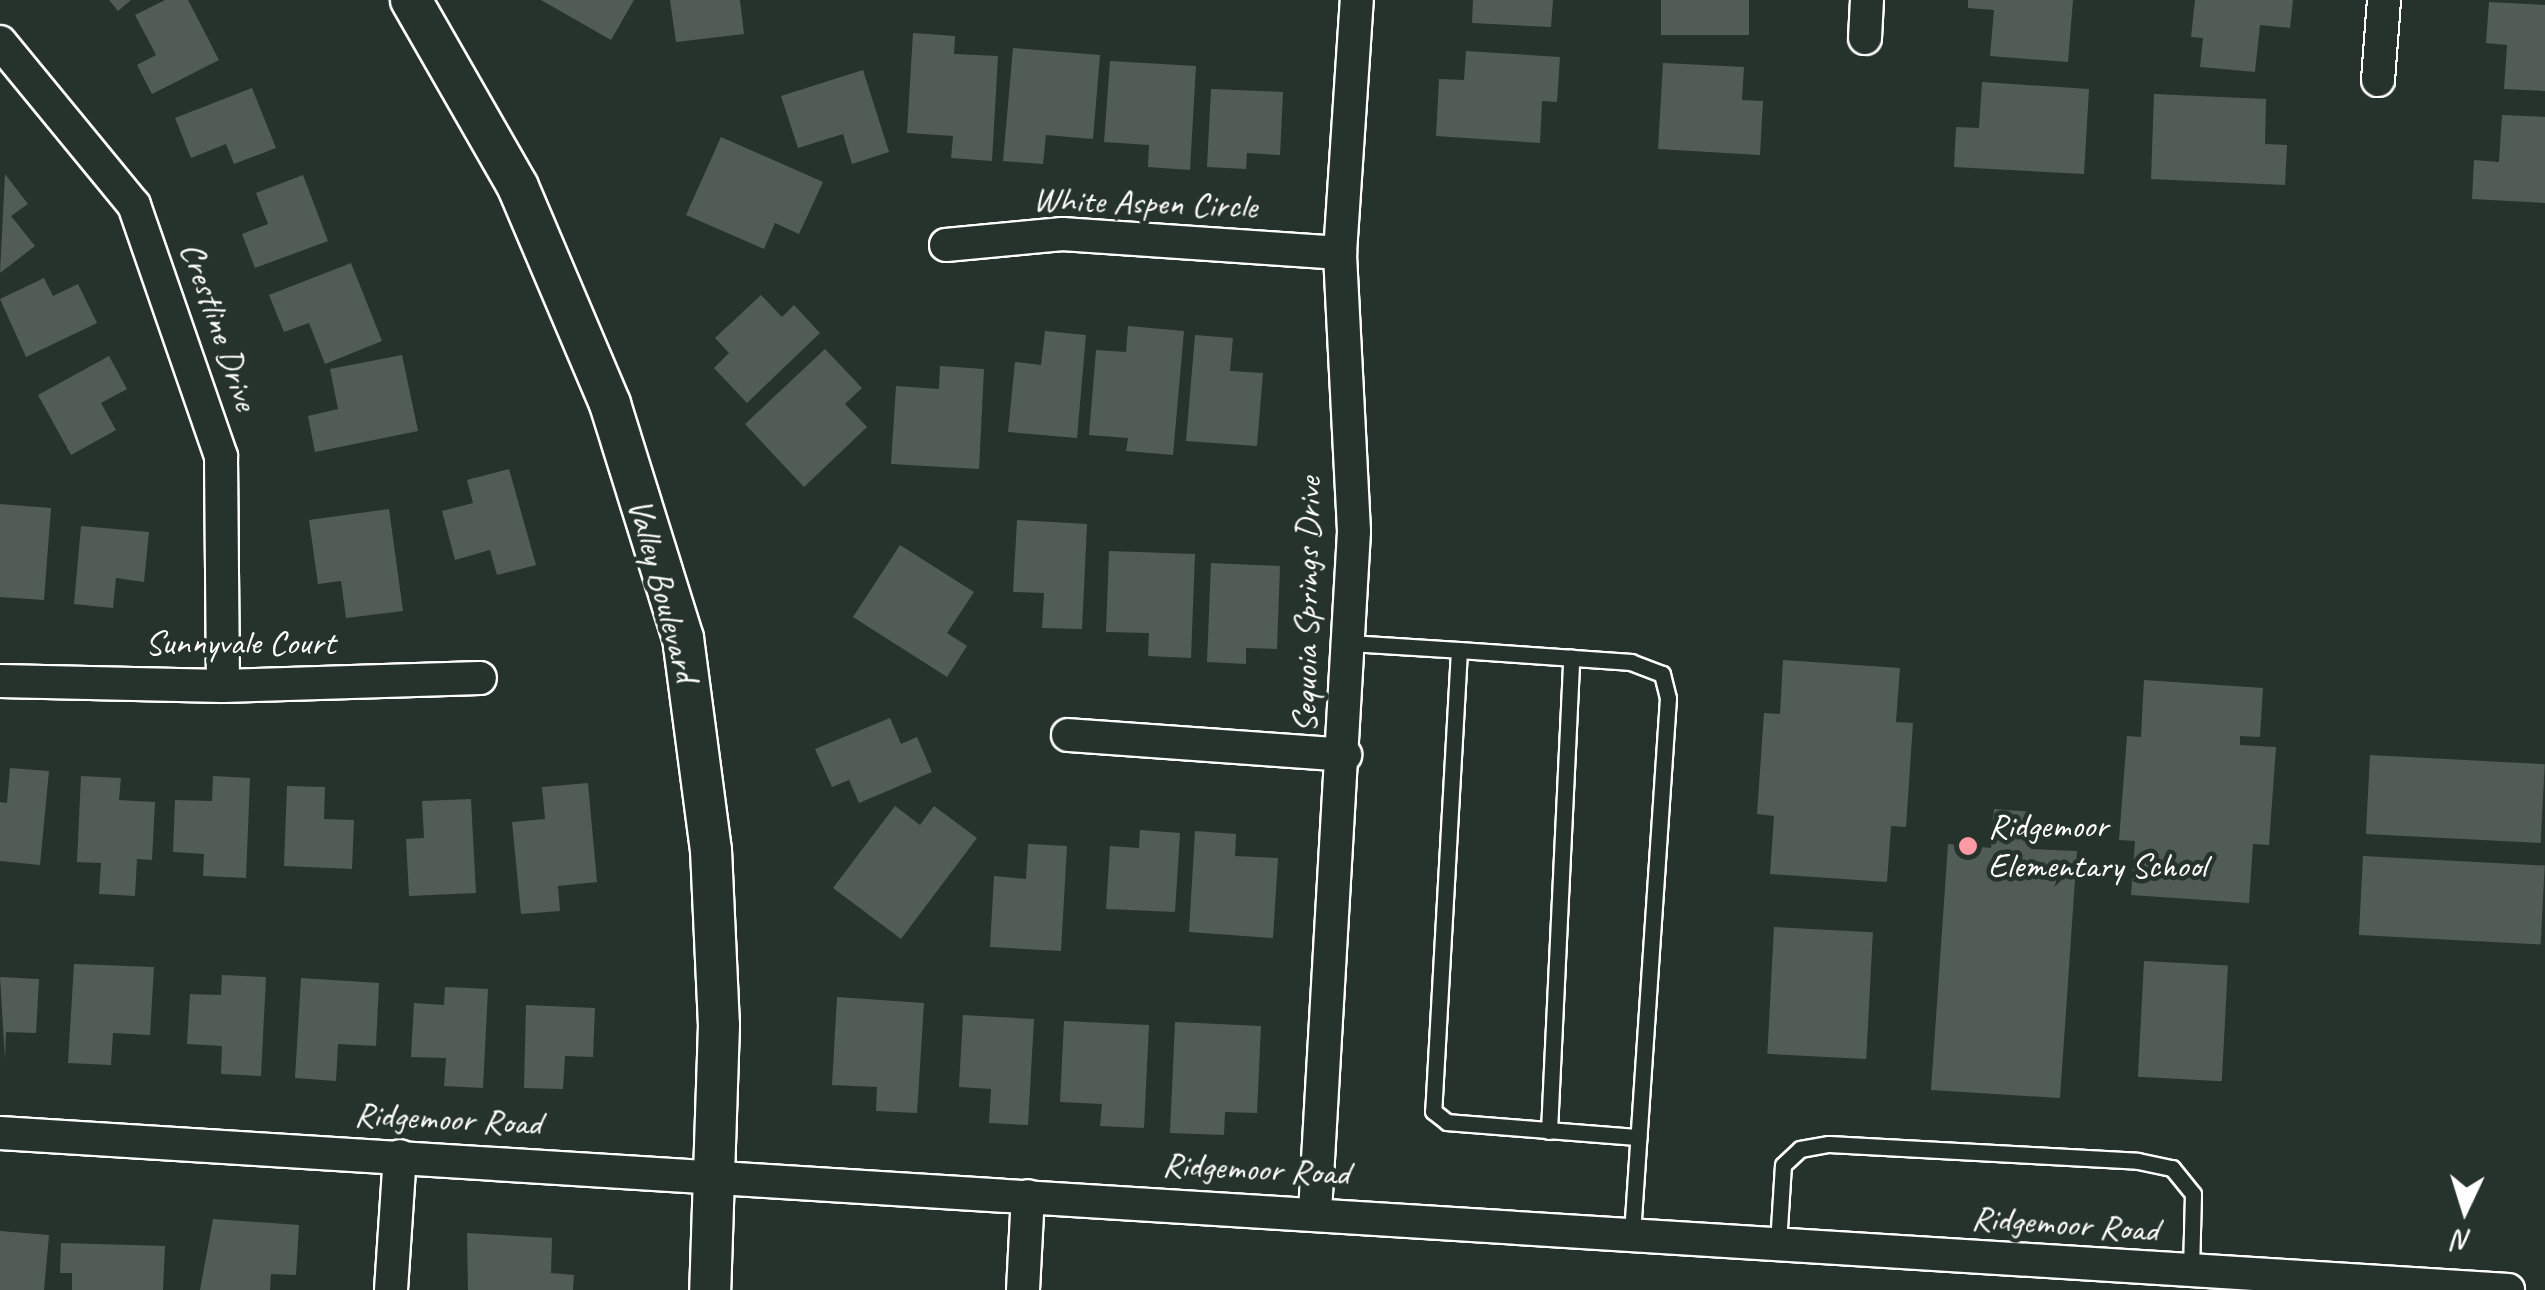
<!DOCTYPE html>
<style>
body{margin:0}
#map{position:relative;width:2545px;height:1290px;overflow:hidden;background:#26332d;font-family:Caveat,sans-serif}
div>[style]{position:absolute}
.building>*{inset:0;background:#515c57;transform-origin:0 0}
.roads{filter:drop-shadow(2px 0 #fff) drop-shadow(-2px 0 #fff) drop-shadow(0 2px #fff) drop-shadow(0 -2px #fff)}
.service>*{height:15px;margin:-7.5px;padding:0 7.5px;transform-origin:7.5px;border-radius:7.5px;background:#26332d}
.minor>*{height:32px;margin:-16px;padding:0 16px;transform-origin:16px;border-radius:16px;background:#26332d}
.tertiary>*{height:40px;margin:-20px;padding:0 20px;transform-origin:20px;border-radius:20px;background:#26332d}
.dots>*{width:28px;height:28px;translate:-50% -50%;box-sizing:border-box;border:5px solid #26332d;border-radius:50%}
span{translate:-50% -50%;white-space:nowrap;text-align:center;line-height:1.15;-webkit-text-stroke:9px #26332d;paint-order:stroke}
.street-label{font-size:35px;color:#fff}
.poi-label{font-size:35px;color:#fff}
.left{translate:0 -50%;text-align:left}
.north{position:absolute;left:2415px;top:1160px;width:100px;height:100px;-webkit-text-stroke:8px #26332d;paint-order:stroke;rotate:184deg;font-size:28px;font-weight:700;line-height:40px;text-align:center;color:#fff}
.north::after{content:'';display:block;margin:auto;width:35px;height:45px;background:#fff;clip-path:polygon(50% 0,100% 100%,50% 72%,0 100%)}
</style>
<div id="map">
<div class="building">
<div style="clip-path:polygon(109px 0,131px 0,118px 11px)"></div>
<div style="clip-path:polygon(165px 0,188px 0,219px 60px,152px 94px,137px 65px,156px 55px,135px 15px)"></div>
<div style="clip-path:polygon(541px 0,634px 0,611px 40px)"></div>
<div style="clip-path:polygon(670px 0,740px 0,744px 34px,676px 42px)"></div>
<div style="clip-path:polygon(1473px 0,1553px 0,1551px 27px,1472px 23px)"></div>
<div style="left:1661px;top:0;width:88px;height:35px"></div>
<div style="clip-path:polygon(1968px 0,2073px 0,2068px 62px,1990px 56px,1994px 10px,1968px 8px)"></div>
<div style="clip-path:polygon(2195px 0,2293px 0,2290px 28px,2260px 25px,2255px 72px,2200px 67px,2203px 38px,2191px 37px)"></div>
<div style="clip-path:polygon(2489px 2px,2545px 5px,2545px 91px,2504px 89px,2507px 45px,2486px 43px)"></div>
<div style="clip-path:polygon(913px 33px,955px 36px,954px 54px,998px 56px,992px 161px,951px 158px,953px 136px,907px 133px)"></div>
<div style="clip-path:polygon(1013px 48px,1100px 55px,1093px 139px,1046px 135px,1043px 164px,1003px 161px)"></div>
<div style="clip-path:polygon(1466px 51px,1560px 57px,1557px 102px,1542px 101px,1540px 143px,1436px 136px,1439px 79px,1464px 80px)"></div>
<div style="clip-path:polygon(1110px 61px,1196px 66px,1190px 170px,1148px 167px,1149px 145px,1104px 142px)"></div>
<div style="clip-path:polygon(1663px 63px,1744px 67px,1742px 100px,1763px 101px,1760px 155px,1658px 149px)"></div>
<div style="clip-path:polygon(863px 70px,889px 152px,852px 164px,843px 134px,798px 148px,781px 96px)"></div>
<div style="clip-path:polygon(1982px 82px,2089px 89px,2084px 174px,1954px 167px,1956px 127px,1979px 128px)"></div>
<div style="clip-path:polygon(252px 88px,276px 148px,234px 164px,226px 144px,191px 158px,175px 118px)"></div>
<div style="clip-path:polygon(1211px 89px,1283px 92px,1280px 155px,1247px 153px,1246px 169px,1207px 167px)"></div>
<div style="clip-path:polygon(2154px 94px,2266px 99px,2265px 144px,2287px 145px,2285px 185px,2151px 179px)"></div>
<div style="clip-path:polygon(2502px 115px,2545px 117px,2545px 203px,2472px 199px,2474px 160px,2499px 162px)"></div>
<div style="clip-path:polygon(721px 137px,823px 182px,799px 234px,775px 223px,764px 249px,686px 215px)"></div>
<div style="clip-path:polygon(5px 174px,28px 204px,11px 216px,35px 246px,0 273px)"></div>
<div style="clip-path:polygon(303px 175px,328px 241px,255px 268px,242px 234px,268px 224px,256px 193px)"></div>
<div style="clip-path:polygon(351px 263px,382px 341px,325px 364px,309px 323px,284px 332px,269px 295px)"></div>
<div style="clip-path:polygon(44px 278px,53px 296px,78px 284px,97px 323px,26px 357px,0 299px)"></div>
<div style="clip-path:polygon(761px 295px,782px 317px,794px 305px,820px 333px,747px 403px,714px 368px,729px 353px,715px 338px)"></div>
<div style="clip-path:polygon(1128px 326px,1184px 331px,1173px 455px,1126px 451px,1128px 438px,1089px 435px,1096px 350px,1126px 352px)"></div>
<div style="clip-path:polygon(1045px 331px,1086px 335px,1077px 438px,1008px 432px,1015px 362px,1041px 365px)"></div>
<div style="clip-path:polygon(1195px 335px,1233px 338px,1230px 371px,1263px 373px,1257px 446px,1186px 441px)"></div>
<div style="clip-path:polygon(825px 349px,862px 388px,845px 404px,867px 427px,804px 487px,745px 424px)"></div>
<div style="clip-path:polygon(402px 355px,418px 431px,315px 452px,308px 416px,338px 409px,330px 369px)"></div>
<div style="clip-path:polygon(109px 356px,127px 389px,101px 403px,116px 430px,71px 455px,38px 395px)"></div>
<div style="clip-path:polygon(940px 366px,984px 369px,979px 469px,891px 464px,896px 386px,939px 389px)"></div>
<div style="clip-path:polygon(509px 469px,536px 565px,497px 575px,490px 550px,455px 560px,442px 511px,473px 503px,467px 480px)"></div>
<div style="clip-path:polygon(0 504px,51px 508px,44px 600px,0 597px)"></div>
<div style="clip-path:polygon(389px 509px,403px 611px,346px 618px,341px 581px,318px 584px,309px 520px)"></div>
<div style="clip-path:polygon(1017px 520px,1087px 524px,1082px 629px,1042px 628px,1044px 593px,1013px 592px)"></div>
<div style="clip-path:polygon(81px 526px,149px 532px,144px 582px,116px 578px,113px 608px,74px 604px)"></div>
<div style="clip-path:polygon(900px 545px,974px 592px,947px 633px,967px 646px,947px 677px,853px 617px)"></div>
<div style="clip-path:polygon(1109px 551px,1195px 554px,1191px 658px,1148px 656px,1149px 633px,1106px 632px)"></div>
<div style="clip-path:polygon(1211px 563px,1280px 566px,1277px 649px,1246px 648px,1246px 664px,1207px 662px)"></div>
<div style="clip-path:polygon(1783px 660px,1900px 668px,1896px 722px,1913px 723px,1906px 827px,1891px 826px,1887px 882px,1770px 874px,1774px 816px,1757px 814px,1764px 713px,1780px 714px)"></div>
<div style="clip-path:polygon(2144px 680px,2263px 688px,2260px 737px,2240px 736px,2240px 745px,2276px 747px,2269px 845px,2253px 844px,2249px 903px,2131px 895px,2135px 841px,2119px 840px,2127px 736px,2141px 737px)"></div>
<div style="clip-path:polygon(890px 718px,901px 744px,917px 737px,932px 772px,859px 803px,849px 780px,832px 787px,815px 749px)"></div>
<div style="left:2370px;top:755px;width:175px;height:79px;rotate:3deg"></div>
<div style="clip-path:polygon(10px 768px,49px 771px,40px 865px,0 861px,0 802px,7px 803px)"></div>
<div style="clip-path:polygon(81px 776px,121px 778px,119px 800px,155px 802px,152px 860px,137px 859px,135px 896px,99px 894px,101px 863px,77px 862px)"></div>
<div style="clip-path:polygon(213px 776px,250px 778px,246px 878px,203px 876px,204px 854px,173px 852px,175px 800px,212px 801px)"></div>
<div style="clip-path:polygon(588px 783px,597px 882px,558px 886px,560px 911px,521px 914px,512px 822px,545px 819px,542px 787px)"></div>
<div style="clip-path:polygon(287px 786px,325px 787px,324px 819px,354px 820px,352px 869px,284px 866px)"></div>
<div style="clip-path:polygon(471px 799px,476px 893px,409px 896px,406px 839px,424px 838px,422px 801px)"></div>
<div style="clip-path:polygon(895px 806px,920px 825px,934px 806px,977px 838px,901px 939px,833px 888px)"></div>
<div style="clip-path:polygon(1994px 809px,2034px 812px,2031px 849px,2077px 851px,2060px 1098px,1931px 1090px,1948px 844px,1991px 848px)"></div>
<div style="clip-path:polygon(1140px 830px,1180px 833px,1175px 912px,1106px 909px,1110px 846px,1139px 848px)"></div>
<div style="clip-path:polygon(1195px 831px,1236px 834px,1235px 856px,1278px 858px,1273px 938px,1189px 932px)"></div>
<div style="clip-path:polygon(1028px 844px,1067px 846px,1061px 951px,990px 947px,994px 876px,1026px 879px)"></div>
<div style="left:2363px;top:856px;width:182px;height:79px;rotate:3deg"></div>
<div style="left:1774px;top:927px;width:99px;height:127px;rotate:3deg"></div>
<div style="left:2144px;top:961px;width:84px;height:116px;rotate:3deg"></div>
<div style="clip-path:polygon(74px 964px,154px 967px,150px 1035px,113px 1033px,111px 1065px,68px 1063px)"></div>
<div style="clip-path:polygon(222px 975px,266px 977px,261px 1076px,221px 1074px,222px 1046px,187px 1044px,190px 994px,221px 995px)"></div>
<div style="clip-path:polygon(0 977px,39px 979px,36px 1033px,6px 1032px,5px 1059px)"></div>
<div style="clip-path:polygon(301px 978px,379px 983px,376px 1046px,338px 1044px,336px 1081px,295px 1078px)"></div>
<div style="clip-path:polygon(445px 987px,488px 989px,483px 1088px,444px 1086px,446px 1058px,411px 1057px,414px 1003px,444px 1005px)"></div>
<div style="clip-path:polygon(837px 997px,924px 1003px,917px 1113px,876px 1111px,877px 1087px,832px 1085px)"></div>
<div style="clip-path:polygon(526px 1005px,595px 1008px,593px 1057px,565px 1056px,563px 1089px,524px 1088px)"></div>
<div style="clip-path:polygon(963px 1015px,1034px 1019px,1028px 1125px,989px 1123px,991px 1089px,959px 1087px)"></div>
<div style="clip-path:polygon(1064px 1021px,1149px 1025px,1144px 1128px,1100px 1126px,1102px 1104px,1060px 1102px)"></div>
<div style="clip-path:polygon(1175px 1022px,1261px 1026px,1257px 1113px,1225px 1112px,1224px 1135px,1170px 1133px)"></div>
<div style="clip-path:polygon(213px 1219px,299px 1225px,296px 1275px,271px 1274px,270px 1290px,200px 1290px)"></div>
<div style="clip-path:polygon(0 1231px,49px 1235px,44px 1290px,0 1290px)"></div>
<div style="clip-path:polygon(467px 1233px,552px 1238px,551px 1273px,574px 1275px,573px 1290px,468px 1290px)"></div>
<div style="clip-path:polygon(61px 1243px,165px 1246px,163px 1290px,72px 1290px,72px 1273px,60px 1273px)"></div>
</div>
<div class="roads">
<div class="service">
<div style="left:1349px;top:643px;width:110px;rotate:3.6deg"></div>
<div style="left:1549px;top:1131px;width:474px;rotate:-87.3deg"></div>
<div style="left:1632px;top:1234px;width:537px;rotate:-86.16deg"></div>
<div style="left:1668px;top:698px;width:25px;rotate:-104deg"></div>
<div style="left:1662px;top:674px;width:33px;rotate:-159deg"></div>
<div style="left:1631px;top:662px;width:172px;rotate:-176deg"></div>
<div style="left:1459px;top:650px;width:462px;rotate:93.2deg"></div>
<div style="left:1433px;top:1111px;width:18px;rotate:38deg"></div>
<div style="left:1447px;top:1122px;width:192px;rotate:4.5deg"></div>
<div style="left:1778px;top:1244px;width:79px;rotate:-86.4deg"></div>
<div style="left:1783px;top:1165px;width:23px;rotate:-43deg"></div>
<div style="left:1800px;top:1149px;width:29px;rotate:-10deg"></div>
<div style="left:1829px;top:1144px;width:309px;rotate:3.1deg"></div>
<div style="left:2138px;top:1161px;width:35px;rotate:12deg"></div>
<div style="left:2172px;top:1168px;width:33px;rotate:51deg"></div>
<div style="left:2193px;top:1194px;width:79px;rotate:91.5deg"></div>
</div>
<div class="minor">
<div style="left:1865px;top:38px;width:38px;rotate:-87deg"></div>
<div style="left:0;top:42px;width:211px;rotate:50.6deg"></div>
<div style="left:134px;top:205px;width:266px;rotate:70.9deg"></div>
<div style="left:221px;top:456px;width:230px;rotate:89.5deg"></div>
<div style="left:2378px;top:80px;width:80px;rotate:-85.7deg"></div>
<div style="left:946px;top:245px;width:117px;rotate:-5.4deg"></div>
<div style="left:1062px;top:234px;width:279px;rotate:3.9deg"></div>
<div style="left:0;top:681px;width:223px;rotate:1.3deg"></div>
<div style="left:223px;top:686px;width:257px;rotate:-1.8deg"></div>
<div style="left:1068px;top:735px;width:278px;rotate:4.1deg"></div>
<div style="left:0;top:1133px;width:2513px;rotate:3.58deg"></div>
<div style="left:1315px;top:1212px;width:682px;rotate:-86.72deg"></div>
<div style="left:1354px;top:531px;width:278px;rotate:-92.9deg"></div>
<div style="left:1340px;top:253px;width:254px;rotate:-86.2deg"></div>
<div style="left:391px;top:1290px;width:134px;rotate:-86.2deg"></div>
<div style="left:1023px;top:1290px;width:94px;rotate:-87deg"></div>
</div>
<div class="tertiary">
<div style="left:411px;top:0;width:215px;rotate:60.2deg"></div>
<div style="left:518px;top:187px;width:236px;rotate:67deg"></div>
<div style="left:610px;top:404px;width:245px;rotate:72.7deg"></div>
<div style="left:683px;top:638px;width:214px;rotate:82.5deg"></div>
<div style="left:711px;top:850px;width:175px;rotate:87.4deg"></div>
<div style="left:719px;top:1025px;width:265px;rotate:91.9deg"></div>
</div>
</div>
<div class="dots">
<div style="left:1968px;top:846px;background:#ff9aa2"></div>
</div>
<div class="street-label">
<span style="left:1145px;top:203px;rotate:2deg">White Aspen Circle</span>
<span style="left:219px;top:326px;rotate:71deg">Crestline Drive</span>
<span style="left:663px;top:590px;rotate:75deg">Valley Boulevard</span>
<span style="left:1307px;top:605px;rotate:-89deg">Sequoia Springs Drive</span>
<span style="left:240px;top:643px">Sunnyvale Court</span>
<span style="left:448px;top:1119px;rotate:3deg">Ridgemoor Road</span>
<span style="left:1256px;top:1169px;rotate:3deg">Ridgemoor Road</span>
<span style="left:2065px;top:1224px;rotate:4deg">Ridgemoor Road</span>
</div>
<div class="poi-label">
<span class="left" style="left:1988px;top:846px">Ridgemoor<br>Elementary School</span>
</div>
<div class="north">N</div>
</div>
